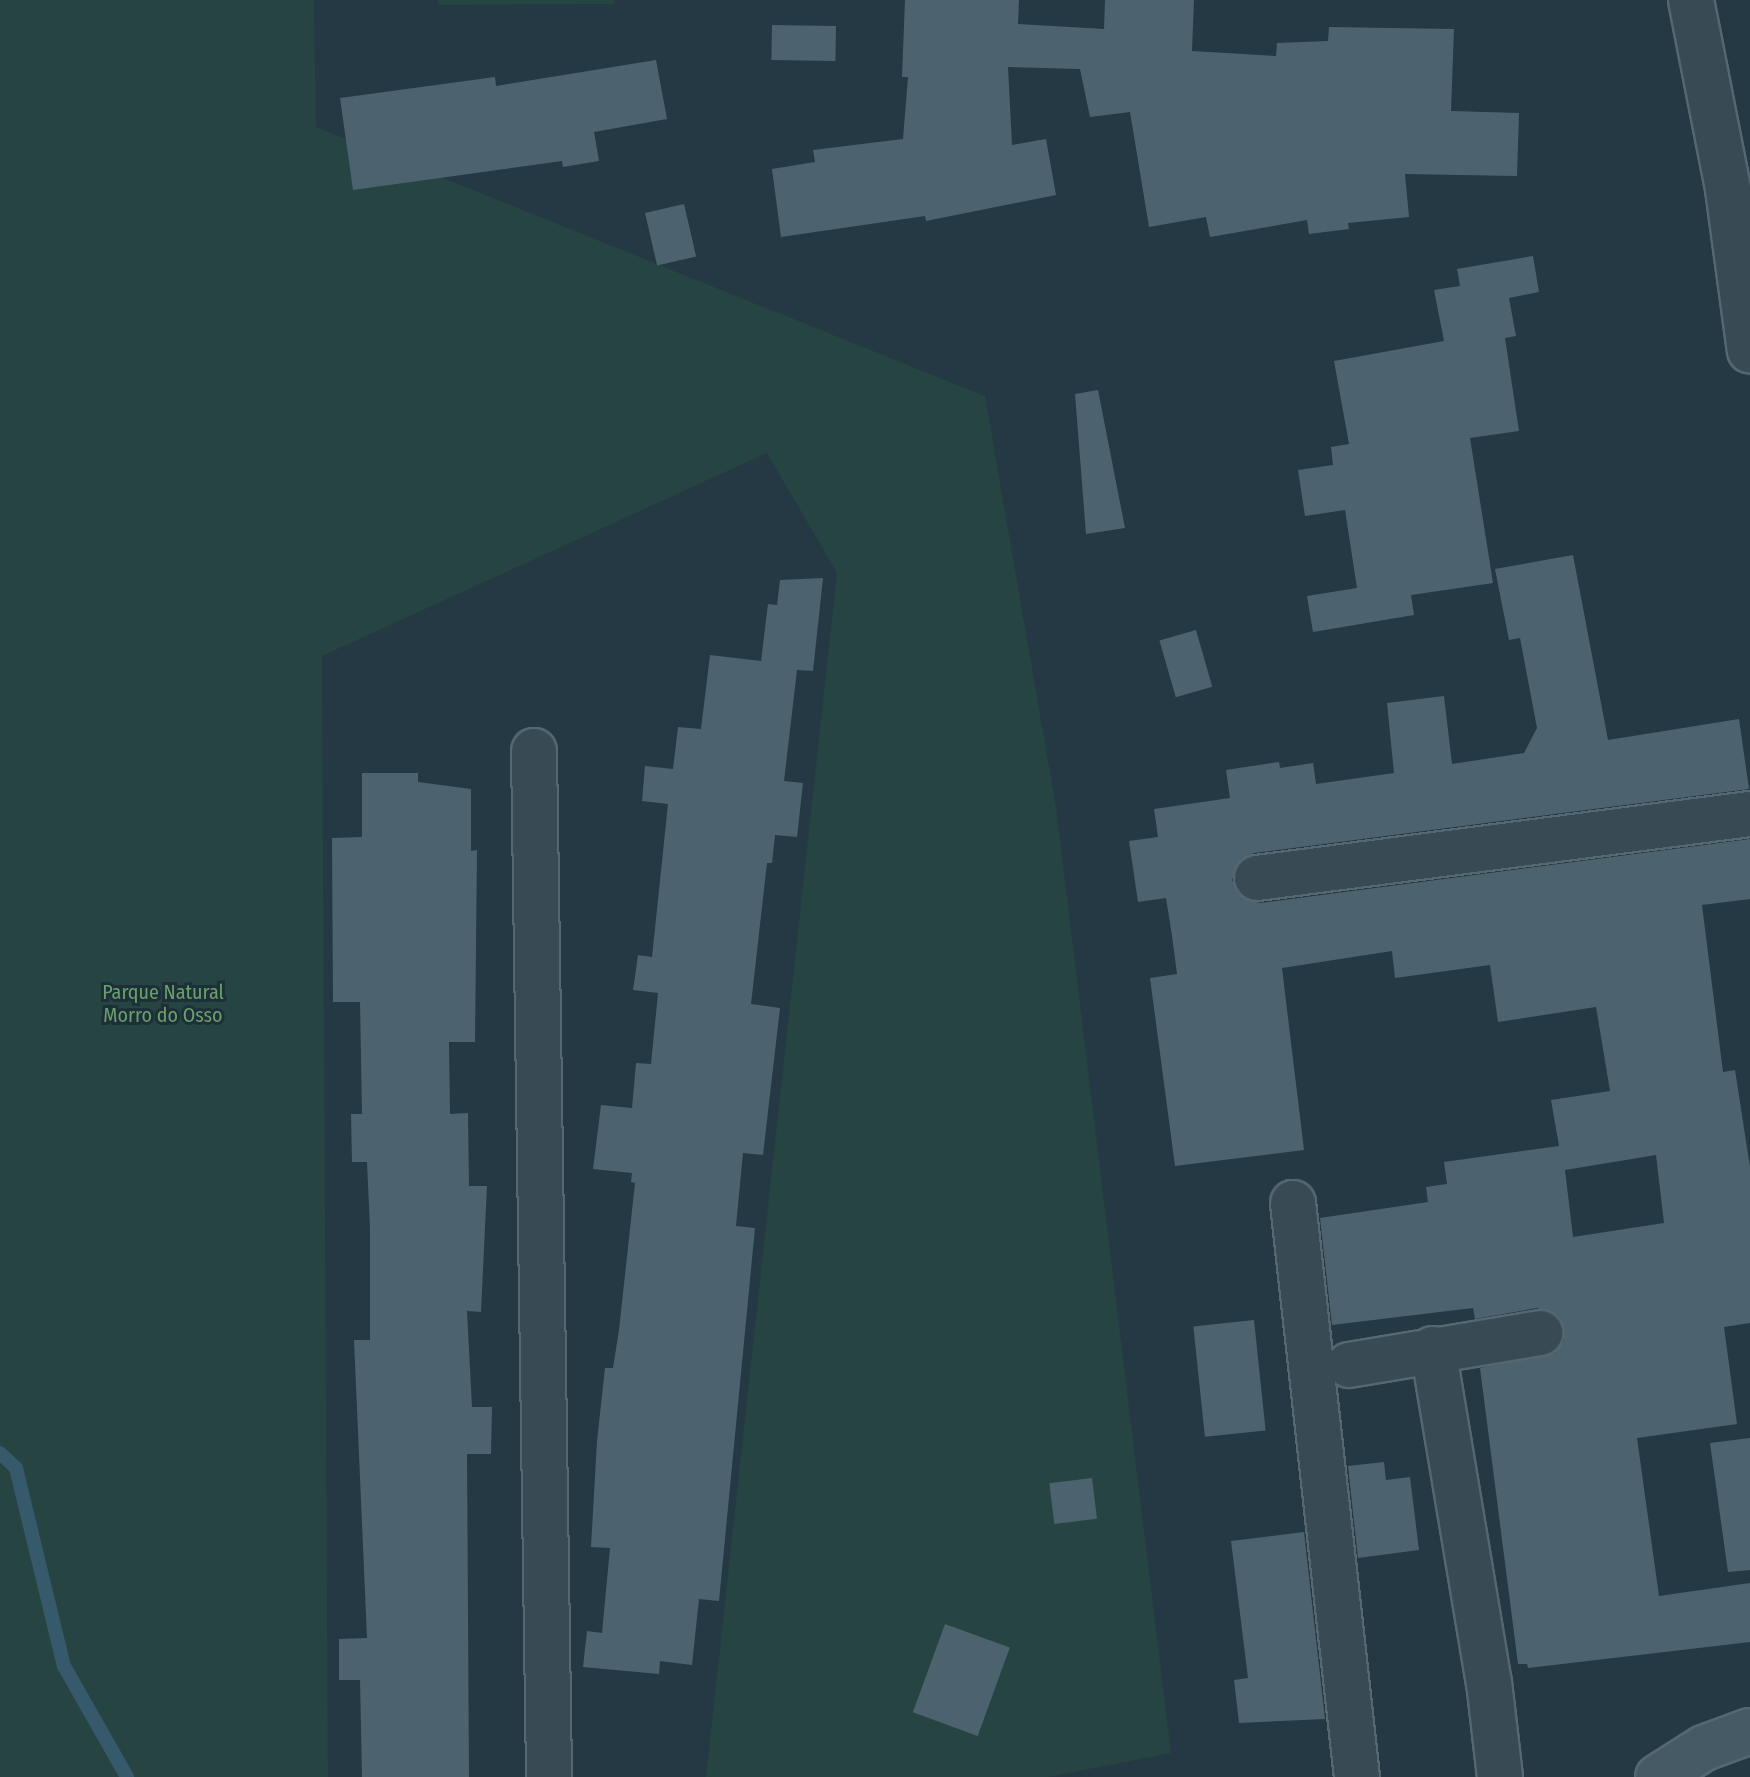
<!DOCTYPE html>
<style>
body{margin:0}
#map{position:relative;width:1750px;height:1777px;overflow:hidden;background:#243943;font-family:"Fira Sans Condensed",sans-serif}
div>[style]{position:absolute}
.green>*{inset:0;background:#264441}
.stream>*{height:14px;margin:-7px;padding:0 7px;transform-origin:7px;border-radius:7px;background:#36596c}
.building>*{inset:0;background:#4c636f;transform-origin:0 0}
.roads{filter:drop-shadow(2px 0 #566770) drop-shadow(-2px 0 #566770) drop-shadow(0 2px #566770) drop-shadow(0 -2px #566770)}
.minor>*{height:44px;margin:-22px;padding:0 22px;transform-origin:22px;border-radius:22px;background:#384a53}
.secondary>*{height:44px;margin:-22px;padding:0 22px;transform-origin:22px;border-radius:22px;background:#465a66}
span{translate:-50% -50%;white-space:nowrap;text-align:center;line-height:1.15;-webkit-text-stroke:6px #1d2f38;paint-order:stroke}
.park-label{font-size:20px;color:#6ba06a}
</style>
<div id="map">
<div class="green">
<div style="clip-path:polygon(0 0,314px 0,316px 127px,985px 396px,1056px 807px,1171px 1753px,1048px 1777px,706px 1777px,837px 573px,767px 453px,322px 656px,328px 1777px,0 1777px)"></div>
<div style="clip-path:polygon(438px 0,614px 0,614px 4px,438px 5px)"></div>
</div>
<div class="stream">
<div style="left:0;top:1453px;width:22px;rotate:43deg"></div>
<div style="left:16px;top:1468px;width:204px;rotate:76.4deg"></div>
<div style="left:64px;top:1666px;width:128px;rotate:60.4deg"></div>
</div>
<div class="building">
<div style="clip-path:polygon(905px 0,1019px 0,1018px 24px,1104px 29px,1105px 0,1194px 0,1192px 51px,1276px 56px,1277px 43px,1328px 41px,1329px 27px,1454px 29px,1451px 111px,1519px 113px,1517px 176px,1405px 174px,1409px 217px,1348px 223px,1349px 229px,1309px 234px,1307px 220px,1210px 237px,1206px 217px,1149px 227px,1130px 112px,1090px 117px,1080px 69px,1008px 67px,1012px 145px,1046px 139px,1056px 195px,926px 221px,925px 216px,781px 237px,772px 169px,815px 162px,813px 150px,903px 139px,908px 77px,902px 77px)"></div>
<div style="left:772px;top:25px;width:64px;height:35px;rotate:1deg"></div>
<div style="clip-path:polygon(656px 60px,667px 119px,594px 132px,599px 161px,563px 167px,562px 161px,353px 190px,340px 98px,495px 77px,496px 86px)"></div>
<div style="left:684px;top:204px;width:54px;height:40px;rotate:77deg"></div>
<div style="clip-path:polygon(1533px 256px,1539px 292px,1509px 298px,1516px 336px,1505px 338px,1519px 431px,1470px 438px,1493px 583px,1411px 595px,1414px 615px,1313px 632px,1307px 596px,1357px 588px,1345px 510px,1305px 516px,1298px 470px,1333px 465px,1331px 447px,1349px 444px,1334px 361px,1444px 341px,1434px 290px,1460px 286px,1457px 269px)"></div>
<div style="clip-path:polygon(1098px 390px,1125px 528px,1086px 534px,1075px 394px)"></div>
<div style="clip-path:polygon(evenodd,1573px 555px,1608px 740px,1739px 719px,1749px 789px,1254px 853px,1241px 859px,1232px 880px,1238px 894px,1260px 903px,1750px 839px,1750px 899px,1702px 905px,1723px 1072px,1735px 1070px,1750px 1167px,1750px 1323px,1724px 1327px,1737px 1424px,1637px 1438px,1659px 1596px,1750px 1583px,1750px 1642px,1528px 1668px,1527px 1664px,1518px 1664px,1480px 1368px,1555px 1353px,1564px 1341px,1560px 1318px,1537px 1308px,1475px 1319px,1473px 1308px,1332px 1325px,1320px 1218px,1428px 1202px,1426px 1187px,1447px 1184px,1444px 1162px,1559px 1146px,1551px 1100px,1610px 1091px,1596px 1007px,1498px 1022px,1490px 965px,1395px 978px,1392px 951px,1282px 968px,1304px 1150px,1175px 1166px,1150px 978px,1177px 974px,1172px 936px,1166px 898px,1138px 902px,1129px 841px,1158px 837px,1154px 809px,1230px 798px,1226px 770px,1279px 762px,1280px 768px,1313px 763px,1316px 784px,1394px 773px,1387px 703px,1444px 696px,1452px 764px,1524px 753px,1537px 728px,1520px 638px,1509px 640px,1495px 569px,1573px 555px,1656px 1155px,1664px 1223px,1573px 1237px,1565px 1170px,1656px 1155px)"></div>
<div style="clip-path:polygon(823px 578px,813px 671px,797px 670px,784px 781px,803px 783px,797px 837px,775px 835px,772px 863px,767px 863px,751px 1004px,780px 1008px,763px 1155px,743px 1153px,736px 1226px,755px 1228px,719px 1601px,699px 1599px,692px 1665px,660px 1661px,659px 1674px,583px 1667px,587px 1631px,602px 1633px,610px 1548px,591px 1547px,597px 1441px,605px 1368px,613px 1368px,619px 1330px,635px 1183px,631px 1182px,632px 1173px,593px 1169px,601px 1105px,632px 1108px,636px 1063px,651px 1064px,658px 993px,633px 990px,638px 955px,652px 957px,668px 804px,642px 801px,645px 766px,673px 769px,678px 727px,701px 729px,710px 655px,761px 661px,768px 604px,777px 605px,780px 580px)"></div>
<div style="left:1196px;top:630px;width:59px;height:38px;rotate:74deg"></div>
<div style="clip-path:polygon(362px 773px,418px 773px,418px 782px,471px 789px,471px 851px,477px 850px,475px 1042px,449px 1042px,450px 1114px,468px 1113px,469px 1186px,487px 1186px,481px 1312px,467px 1311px,472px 1407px,492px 1407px,491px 1454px,467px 1454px,469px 1777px,362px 1777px,360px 1680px,339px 1680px,339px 1639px,367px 1638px,354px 1340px,370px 1340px,370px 1228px,367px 1162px,352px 1162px,351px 1114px,362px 1114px,360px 1002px,333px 1002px,332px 838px,362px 837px)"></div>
<div style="left:1254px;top:1320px;width:111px;height:61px;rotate:84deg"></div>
<div style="clip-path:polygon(1750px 1438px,1750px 1570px,1728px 1572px,1710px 1443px)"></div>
<div style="clip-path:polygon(1384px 1462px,1386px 1480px,1410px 1477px,1419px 1550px,1358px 1558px,1348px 1466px)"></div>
<div style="left:1092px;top:1478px;width:41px;height:43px;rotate:83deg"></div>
<div style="clip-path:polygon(1304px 1532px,1325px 1719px,1239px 1723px,1234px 1680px,1248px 1678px,1231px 1541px)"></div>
<div style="left:945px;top:1624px;width:69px;height:94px;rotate:20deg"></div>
</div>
<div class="roads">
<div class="minor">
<div style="left:1691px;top:0;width:193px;rotate:78.9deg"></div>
<div style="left:1728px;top:189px;width:163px;rotate:82.3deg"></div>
<div style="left:534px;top:751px;width:1026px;rotate:89.16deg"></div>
<div style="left:1257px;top:878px;width:497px;rotate:-7.4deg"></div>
<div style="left:1293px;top:1203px;width:578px;rotate:83.64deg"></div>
<div style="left:1433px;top:1349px;width:338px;rotate:80.5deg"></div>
<div style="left:1489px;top:1682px;width:96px;rotate:83.4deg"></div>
<div style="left:1349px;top:1365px;width:194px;rotate:-9.5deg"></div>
</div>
<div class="secondary">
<div style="left:1658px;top:1777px;width:54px;rotate:-32.2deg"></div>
<div style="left:1704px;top:1748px;width:49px;rotate:-20.3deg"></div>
</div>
</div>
<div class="park-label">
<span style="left:163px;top:1004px">Parque Natural<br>Morro do Osso</span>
</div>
</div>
